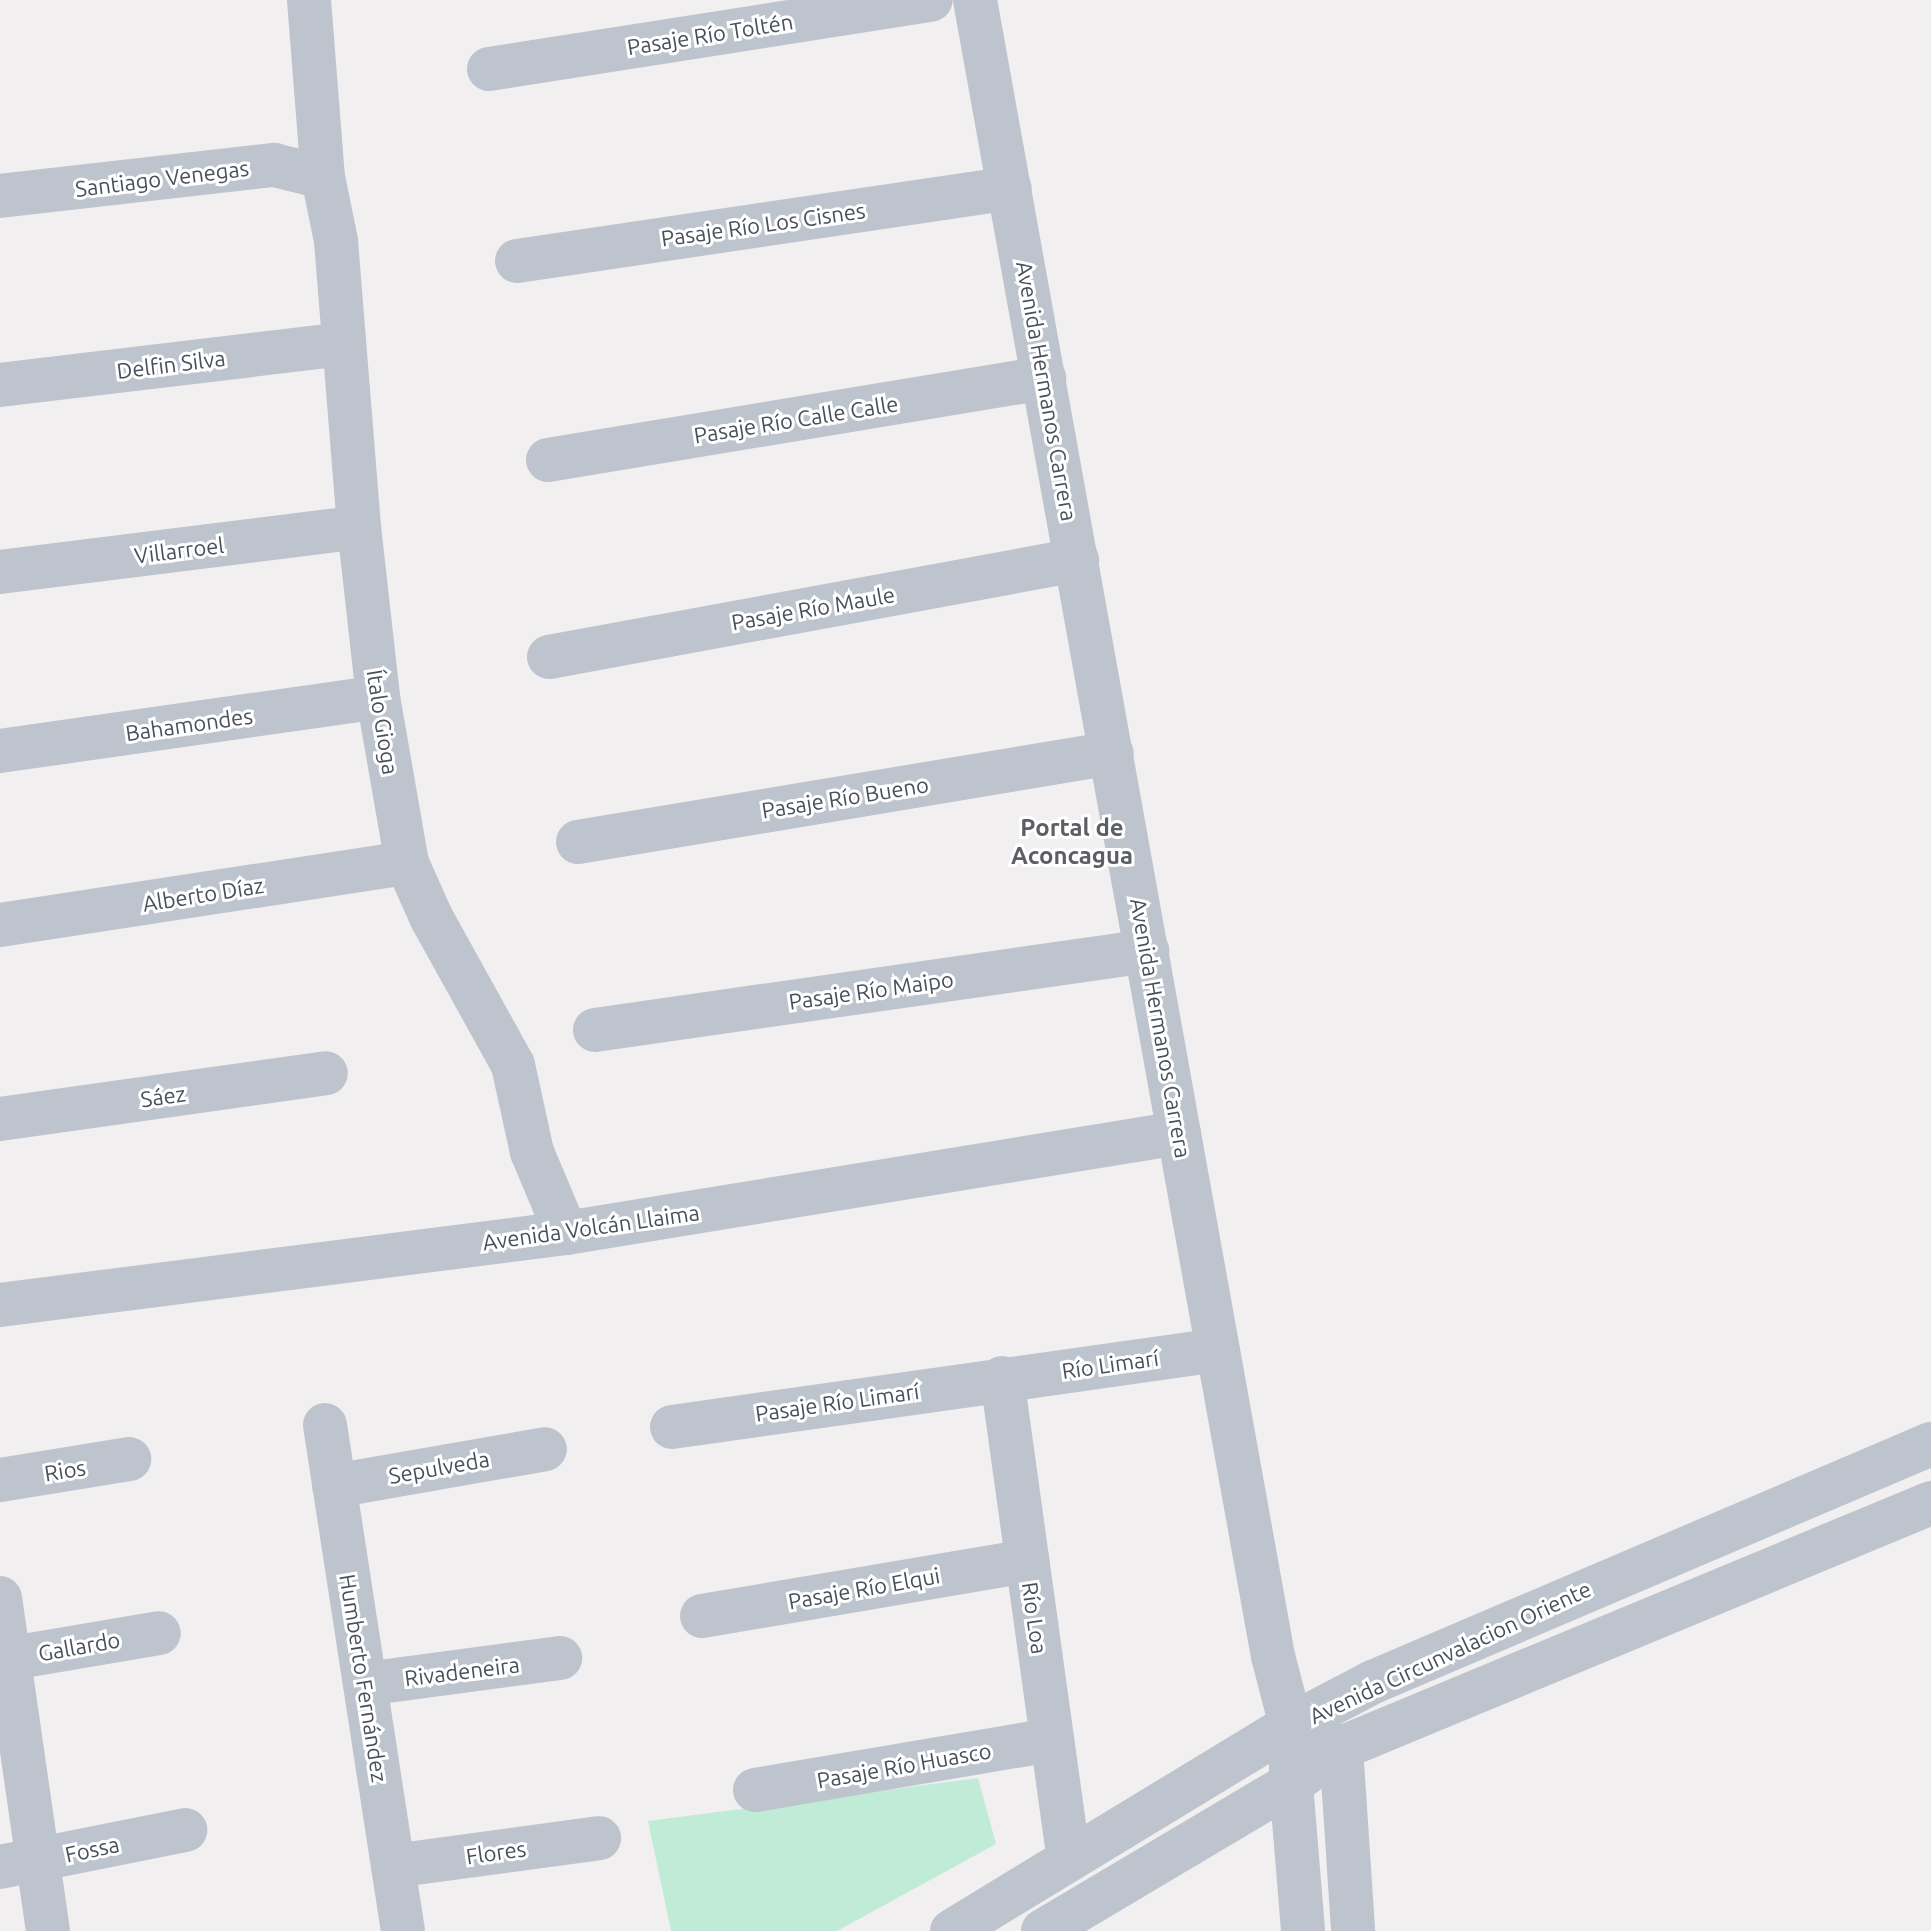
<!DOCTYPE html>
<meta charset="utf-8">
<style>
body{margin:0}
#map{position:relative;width:1931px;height:1931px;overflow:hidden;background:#f1efef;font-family:Ubuntu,sans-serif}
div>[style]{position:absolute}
.green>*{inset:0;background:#c0ecd7}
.minor>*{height:44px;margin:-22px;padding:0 22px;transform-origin:22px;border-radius:22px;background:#bec4cd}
span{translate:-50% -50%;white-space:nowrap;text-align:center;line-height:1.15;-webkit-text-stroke:6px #fff;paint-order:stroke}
.street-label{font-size:22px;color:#48505b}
.neighbourhood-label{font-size:24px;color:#5c5e64;font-weight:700}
</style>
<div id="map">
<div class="green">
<div style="clip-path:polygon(978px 1778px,996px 1844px,837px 1931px,671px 1931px,648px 1821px)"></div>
</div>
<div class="minor">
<div style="left:309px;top:0;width:178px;rotate:85.5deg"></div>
<div style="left:323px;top:177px;width:65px;rotate:78.5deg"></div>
<div style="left:336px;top:241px;width:287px;rotate:85.4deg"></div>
<div style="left:359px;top:527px;width:171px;rotate:83.6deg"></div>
<div style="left:378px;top:697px;width:169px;rotate:80.1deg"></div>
<div style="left:407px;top:863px;width:59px;rotate:66deg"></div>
<div style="left:431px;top:917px;width:169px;rotate:61deg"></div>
<div style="left:513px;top:1065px;width:89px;rotate:77.7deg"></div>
<div style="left:532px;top:1152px;width:88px;rotate:67.2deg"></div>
<div style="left:975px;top:0;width:1683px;rotate:79.8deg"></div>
<div style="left:1273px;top:1656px;width:71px;rotate:75.4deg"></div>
<div style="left:1291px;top:1725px;width:59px;rotate:90deg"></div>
<div style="left:1291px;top:1784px;width:147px;rotate:85.3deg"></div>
<div style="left:489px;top:69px;width:447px;rotate:-8.9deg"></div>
<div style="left:0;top:196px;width:276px;rotate:-6.5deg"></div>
<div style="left:274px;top:165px;width:50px;rotate:13.8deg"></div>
<div style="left:517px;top:261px;width:498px;rotate:-8.4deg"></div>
<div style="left:0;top:385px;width:344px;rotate:-6.8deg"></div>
<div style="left:548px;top:460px;width:503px;rotate:-9.39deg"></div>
<div style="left:0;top:572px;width:362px;rotate:-7.1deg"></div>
<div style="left:549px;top:657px;width:537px;rotate:-10.41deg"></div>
<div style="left:0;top:751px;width:382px;rotate:-8.1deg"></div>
<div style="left:578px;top:842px;width:541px;rotate:-9.46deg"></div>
<div style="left:0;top:925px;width:412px;rotate:-8.7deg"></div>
<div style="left:595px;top:1030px;width:558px;rotate:-8.14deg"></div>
<div style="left:0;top:1119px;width:329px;rotate:-8deg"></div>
<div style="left:0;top:1305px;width:571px;rotate:-7.25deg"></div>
<div style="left:566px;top:1233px;width:621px;rotate:-9.27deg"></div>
<div style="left:1002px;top:1378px;width:486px;rotate:82.1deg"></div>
<div style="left:325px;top:1425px;width:512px;rotate:81.24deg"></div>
<div style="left:672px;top:1427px;width:551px;rotate:-8.03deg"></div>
<div style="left:0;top:1480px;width:131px;rotate:-9.2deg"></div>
<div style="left:334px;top:1486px;width:214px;rotate:-9.9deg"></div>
<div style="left:0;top:1598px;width:336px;rotate:81.8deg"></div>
<div style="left:702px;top:1616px;width:330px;rotate:-9.6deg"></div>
<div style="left:0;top:1660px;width:161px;rotate:-9.6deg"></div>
<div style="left:365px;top:1684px;width:197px;rotate:-7.6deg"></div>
<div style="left:1319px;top:1738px;width:24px;rotate:24deg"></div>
<div style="left:1341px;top:1748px;width:183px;rotate:86.2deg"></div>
<div style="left:755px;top:1790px;width:301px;rotate:-9.6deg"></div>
<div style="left:393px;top:1866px;width:208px;rotate:-7.7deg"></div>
<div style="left:0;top:1867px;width:189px;rotate:-11.3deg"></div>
<div style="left:952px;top:1931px;width:397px;rotate:-31.3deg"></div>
<div style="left:1291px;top:1725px;width:93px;rotate:-27.7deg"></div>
<div style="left:1373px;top:1682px;width:607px;rotate:-23.1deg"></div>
<div style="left:1043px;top:1931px;width:288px;rotate:-30.7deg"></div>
<div style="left:1291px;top:1784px;width:62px;rotate:-35.8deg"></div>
<div style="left:1341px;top:1748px;width:639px;rotate:-22.55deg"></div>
</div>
<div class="street-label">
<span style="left:710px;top:34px;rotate:-9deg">Pasaje Río Toltén</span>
<span style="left:162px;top:178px;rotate:-7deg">Santiago Venegas</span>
<span style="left:763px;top:224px;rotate:-8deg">Pasaje Río Los Cisnes</span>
<span style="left:171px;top:364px;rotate:-7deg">Delfin Silva</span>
<span style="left:1047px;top:391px;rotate:80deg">Avenida Hermanos Carrera</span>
<span style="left:796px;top:419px;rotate:-9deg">Pasaje Río Calle Calle</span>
<span style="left:179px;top:550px;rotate:-7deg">Villarroel</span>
<span style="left:813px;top:608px;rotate:-10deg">Pasaje Río Maule</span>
<span style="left:383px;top:722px;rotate:81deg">Ítalo Gioga</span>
<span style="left:189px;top:724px;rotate:-8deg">Bahamondes</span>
<span style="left:845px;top:797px;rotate:-9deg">Pasaje Río Bueno</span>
<span style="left:203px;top:894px;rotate:-9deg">Alberto Díaz</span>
<span style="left:871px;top:990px;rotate:-8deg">Pasaje Río Maipo</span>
<span style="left:1161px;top:1028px;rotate:80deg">Avenida Hermanos Carrera</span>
<span style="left:163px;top:1096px;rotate:-8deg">Sáez</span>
<span style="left:591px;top:1227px;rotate:-8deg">Avenida Volcán Llaima</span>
<span style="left:1110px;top:1364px;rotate:-8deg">Río Limarí</span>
<span style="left:837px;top:1402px;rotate:-8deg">Pasaje Río Limarí</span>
<span style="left:439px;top:1467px;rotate:-10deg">Sepulveda</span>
<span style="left:65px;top:1470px;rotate:-9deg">Rios</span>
<span style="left:864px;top:1588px;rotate:-10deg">Pasaje Río Elqui</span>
<span style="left:1035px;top:1618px;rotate:82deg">Río Loa</span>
<span style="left:79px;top:1646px;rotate:-10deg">Gallardo</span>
<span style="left:1450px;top:1652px;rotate:-25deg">Avenida Circunvalacion Oriente</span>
<span style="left:462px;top:1671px;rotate:-7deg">Rivadeneira</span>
<span style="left:364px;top:1678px;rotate:81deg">Humberto Fernández</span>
<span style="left:904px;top:1765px;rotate:-10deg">Pasaje Río Huasco</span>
<span style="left:92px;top:1849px;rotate:-12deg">Fossa</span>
<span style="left:496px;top:1852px;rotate:-8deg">Flores</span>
</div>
<div class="neighbourhood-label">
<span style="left:1072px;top:842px">Portal de<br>Aconcagua</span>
</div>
</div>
